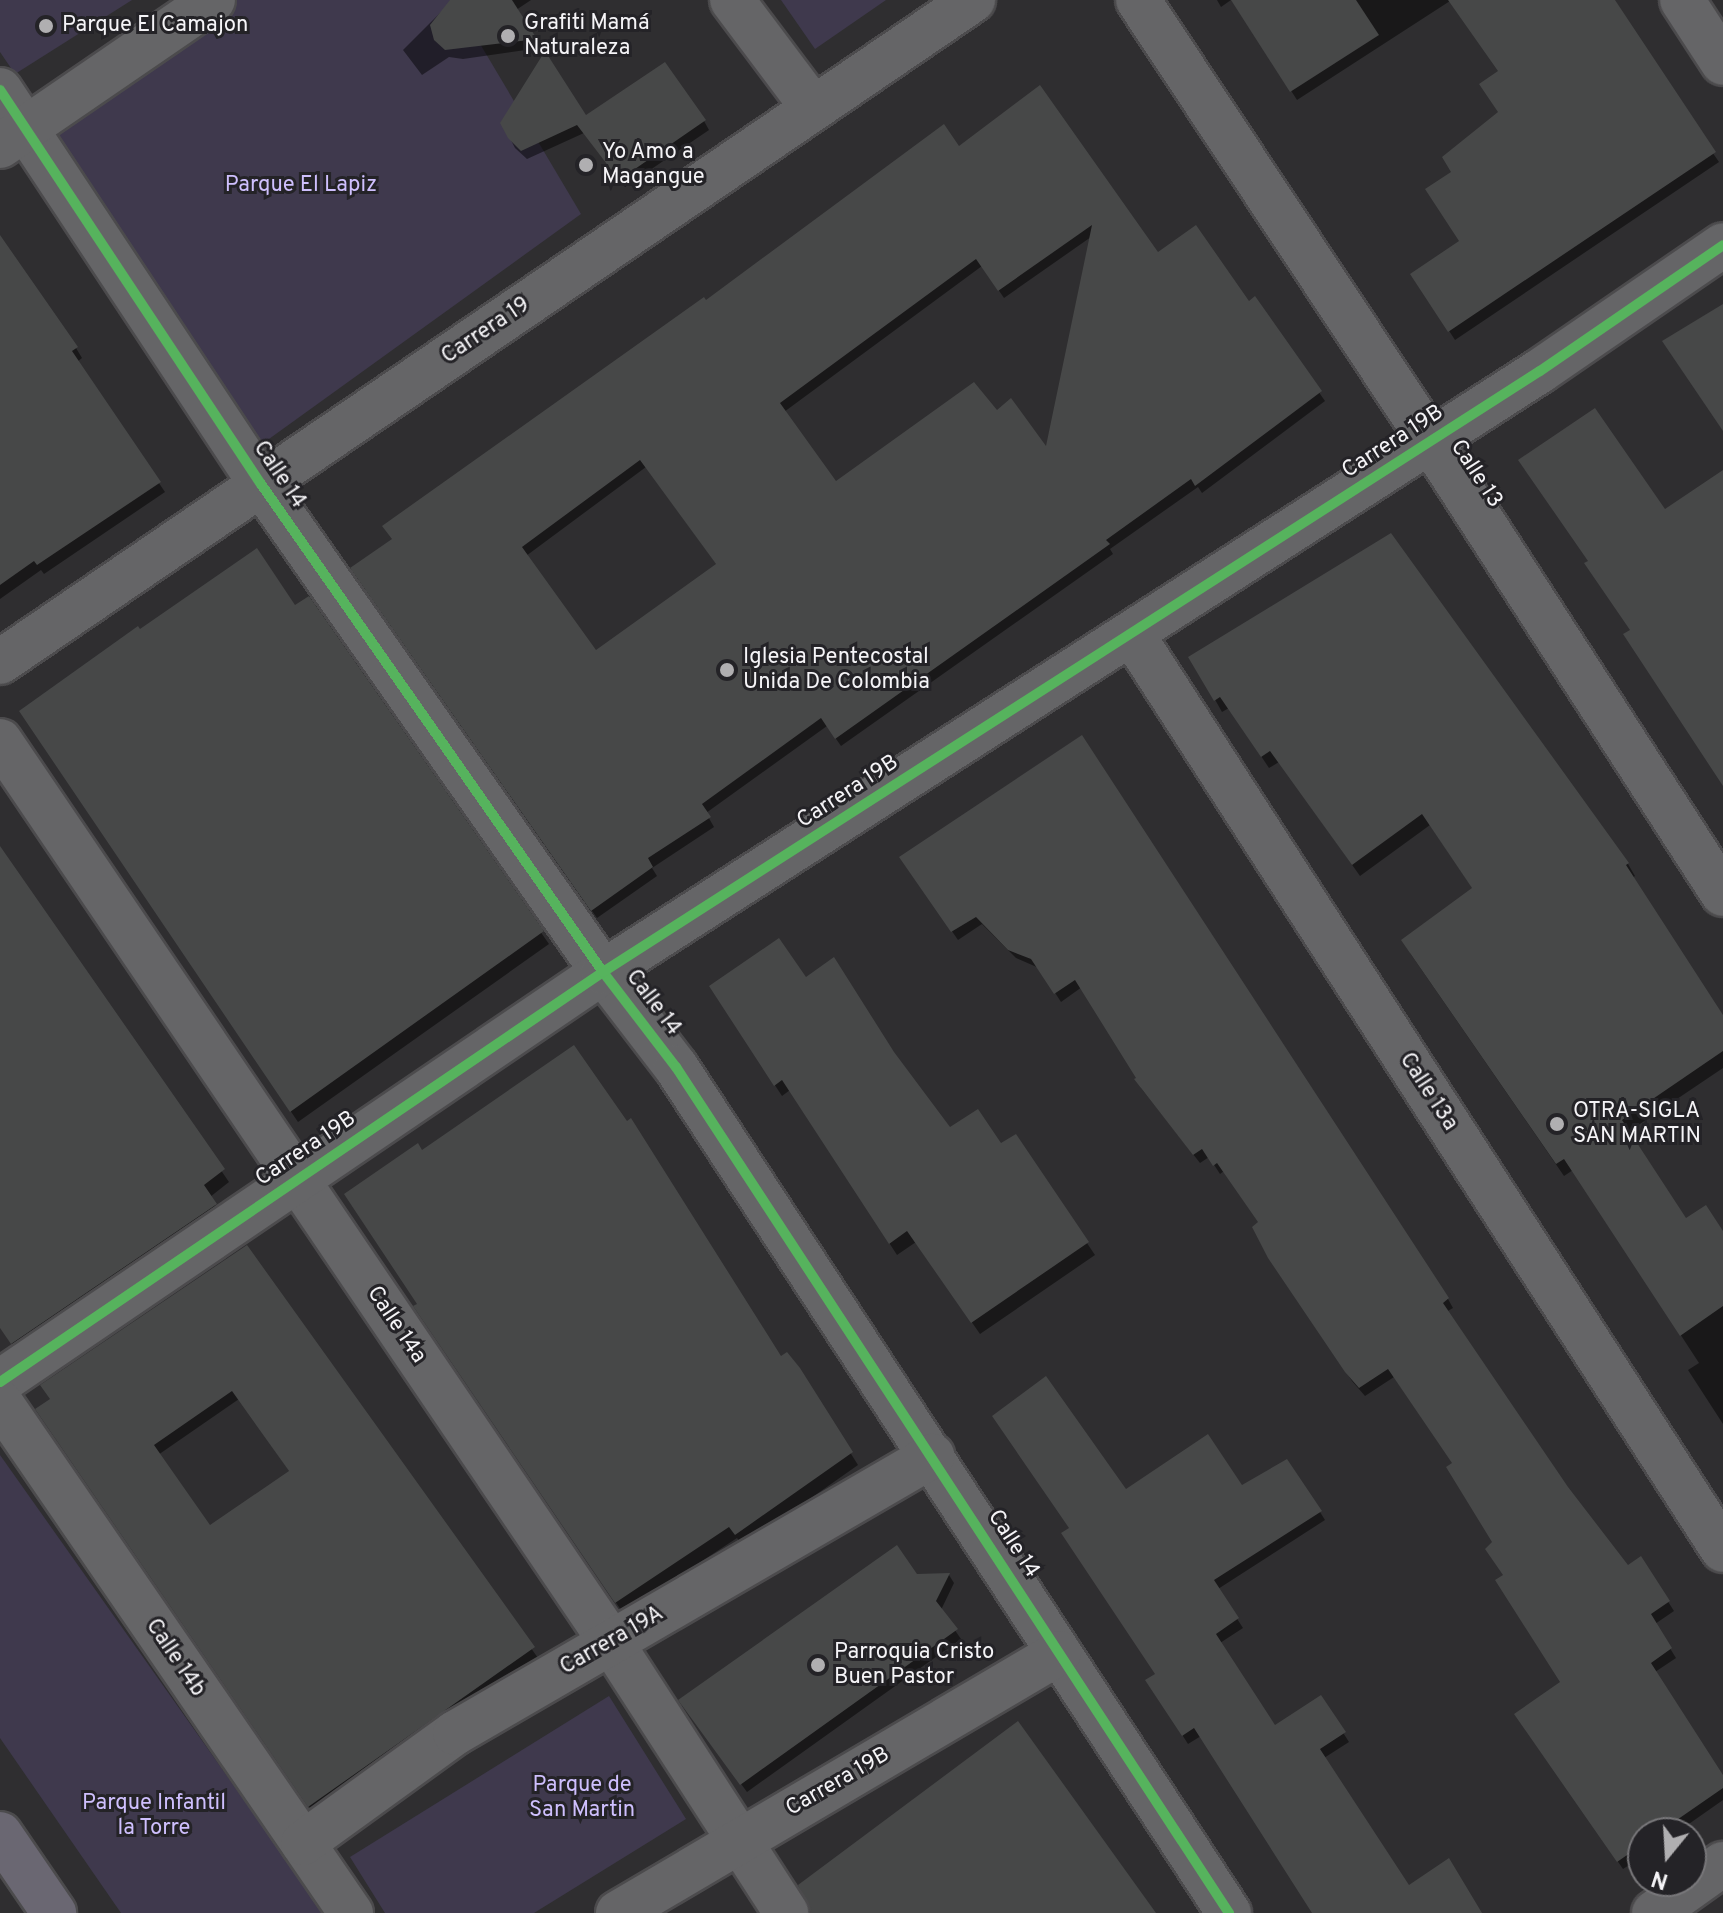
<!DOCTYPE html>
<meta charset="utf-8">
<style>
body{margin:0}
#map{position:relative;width:1723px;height:1913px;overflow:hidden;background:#2f2e30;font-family:Overpass,sans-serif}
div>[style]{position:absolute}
.green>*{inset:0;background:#3f394d}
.shadow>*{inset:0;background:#0007}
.building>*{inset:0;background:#474848}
.roads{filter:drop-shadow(2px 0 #4c4b4d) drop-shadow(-2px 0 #4c4b4d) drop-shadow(0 2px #4c4b4d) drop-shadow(0 -2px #4c4b4d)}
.minor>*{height:44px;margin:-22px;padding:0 22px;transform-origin:22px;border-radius:22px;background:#656567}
.highway>*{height:44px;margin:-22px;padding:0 22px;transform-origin:22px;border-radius:22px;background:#6a6772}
.cycleway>*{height:10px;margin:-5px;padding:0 5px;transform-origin:5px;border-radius:5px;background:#56b35d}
.dots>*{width:22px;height:22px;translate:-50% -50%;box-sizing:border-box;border:4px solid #242327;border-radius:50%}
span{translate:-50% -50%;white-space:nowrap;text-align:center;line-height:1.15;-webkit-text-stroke:6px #242327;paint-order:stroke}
.poi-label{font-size:22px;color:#f5f4f7}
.left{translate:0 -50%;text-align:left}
.park-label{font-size:22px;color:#cebffd}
.street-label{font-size:22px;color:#f5f4f7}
.north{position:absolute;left:1627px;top:1817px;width:80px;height:80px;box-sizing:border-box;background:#242327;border:2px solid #78777a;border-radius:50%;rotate:198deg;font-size:22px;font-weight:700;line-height:32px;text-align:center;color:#f5f4f7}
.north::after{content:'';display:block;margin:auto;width:28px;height:36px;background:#b0afb1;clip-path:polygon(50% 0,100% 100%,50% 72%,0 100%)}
</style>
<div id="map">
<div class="green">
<div style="clip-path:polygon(0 0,132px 0,15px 74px,0 52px)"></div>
<div style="clip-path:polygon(213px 0,454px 0,581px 214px,262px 444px,28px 133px)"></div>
<div style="clip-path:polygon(781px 0,886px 0,815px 49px)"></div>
<div style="clip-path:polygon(0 1455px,324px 1913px,121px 1913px,0 1738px)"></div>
<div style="clip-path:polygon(609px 1696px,686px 1819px,534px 1913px,385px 1913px,350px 1857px)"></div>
</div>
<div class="shadow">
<div style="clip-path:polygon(453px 0,531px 0,516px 10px,540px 48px,463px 59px,449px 57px,422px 75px,403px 50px)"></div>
<div style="clip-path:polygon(1217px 0,1231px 0,1221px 7px)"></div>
<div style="clip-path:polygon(1233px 0,1608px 0,1719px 162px,1455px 340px,1418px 283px,1461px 242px,1500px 113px,1500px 72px,1450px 1px,1297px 100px)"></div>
<div style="clip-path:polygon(585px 118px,704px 121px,709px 130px,625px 187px,584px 133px,527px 159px,515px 148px,502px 123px)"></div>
<div style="clip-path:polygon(evenodd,958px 149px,1248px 304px,1254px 299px,1325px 401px,1202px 493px,1198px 487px,1110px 549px,1113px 554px,841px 746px,827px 726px,706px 813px,714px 827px,652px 868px,657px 876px,597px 918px,358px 577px,394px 541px,705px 303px,958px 149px,1091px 237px,1047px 451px,996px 413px,836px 483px,784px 412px,982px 266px,1004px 298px,1091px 237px,958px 149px,646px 467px,717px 565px,596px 653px,526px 556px,646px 467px)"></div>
<div style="clip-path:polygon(0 239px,76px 348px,82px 358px,77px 362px,165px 492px,44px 574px,41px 570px,0 599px)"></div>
<div style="clip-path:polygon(308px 599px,549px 944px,298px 1122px,29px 724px,295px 608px)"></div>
<div style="clip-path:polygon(1191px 657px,1628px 864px,1635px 876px,1632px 878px,1723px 1018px,1723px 1068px,1628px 1132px,1685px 1221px,1723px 1234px,1723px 1424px,1688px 1370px,1699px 1363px,1573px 1170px,1564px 1176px,1410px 953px,1474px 890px,1430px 825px,1360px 876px,1279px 762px,1269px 768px,1229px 708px,1222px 712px)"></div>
<div style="clip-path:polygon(1082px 738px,1448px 1299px,1453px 1308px,1446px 1312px,1566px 1488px,1628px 1568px,1641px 1559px,1674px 1611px,1655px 1624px,1676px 1658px,1655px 1672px,1723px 1779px,1723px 1800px,1676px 1833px,1643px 1833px,1643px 1856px,1623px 1869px,1522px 1723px,1563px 1683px,1505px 1576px,1494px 1543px,1454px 1464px,1394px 1377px,1365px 1396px,1352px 1381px,1276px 1267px,1260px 1223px,1224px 1171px,1220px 1174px,1209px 1157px,1200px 1163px,1141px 1088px,1139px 1078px,1082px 987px,1061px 1002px,1039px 968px,1016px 958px,982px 924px,958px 940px,907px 866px)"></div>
<div style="clip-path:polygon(0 848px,229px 1182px,210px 1197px,222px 1216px,19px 1354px,0 1327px)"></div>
<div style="clip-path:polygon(806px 980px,893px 1053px,949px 1130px,1000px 1146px,1015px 1136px,1095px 1255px,980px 1334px,916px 1242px,897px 1255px,790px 1090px,782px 1096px,718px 998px)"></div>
<div style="clip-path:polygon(422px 1153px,798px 1369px,858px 1465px,743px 1546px,737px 1538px,623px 1613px,423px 1318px,419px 1305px)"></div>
<div style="clip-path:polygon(evenodd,246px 1247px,538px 1658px,315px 1815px,43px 1419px,246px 1247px,239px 1399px,290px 1472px,209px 1528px,158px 1455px,239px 1399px)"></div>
<div style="clip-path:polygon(1242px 1488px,1320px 1512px,1325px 1520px,1218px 1589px,1243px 1628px,1220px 1643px,1275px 1727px,1321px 1698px,1349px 1742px,1324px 1758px,1408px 1887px,1480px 1913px,1314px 1913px,1201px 1736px,1188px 1744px,1153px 1689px,1157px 1675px,1126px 1492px)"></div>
<div style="clip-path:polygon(949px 1575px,954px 1583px,941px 1610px,961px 1639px,747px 1792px,686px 1709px,916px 1576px)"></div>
</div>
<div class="building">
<div style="clip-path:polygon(450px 0,512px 0,537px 39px,445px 50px,434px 40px,430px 25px)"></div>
<div style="clip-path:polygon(1231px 0,1356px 0,1379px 35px,1290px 92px)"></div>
<div style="clip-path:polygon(1448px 0,1615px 0,1716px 152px,1448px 332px,1410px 274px,1459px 241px,1425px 189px,1451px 172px,1442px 157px,1498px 112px,1479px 84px,1498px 71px)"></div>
<div style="clip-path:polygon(545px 51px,586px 115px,665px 62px,706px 120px,619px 180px,577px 125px,521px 151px,508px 138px,500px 123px)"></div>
<div style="clip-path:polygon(evenodd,1040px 85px,1158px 252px,1196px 225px,1249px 301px,1255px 296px,1322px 391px,1195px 486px,1191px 479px,1106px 540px,1110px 544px,835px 739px,821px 718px,702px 804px,711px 817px,648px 858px,653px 867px,591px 911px,350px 568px,392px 539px,382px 526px,704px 297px,706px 300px,944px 124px,959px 146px,1040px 85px,1092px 225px,1046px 446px,1011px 398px,997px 410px,974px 382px,836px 481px,780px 403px,976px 259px,998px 291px,1092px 225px,1040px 85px,640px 460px,716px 564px,596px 650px,522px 547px,640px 460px)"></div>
<div style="clip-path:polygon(0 235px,78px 347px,72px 351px,161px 482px,37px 565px,34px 561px,0 585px)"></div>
<div style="clip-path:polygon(1723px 304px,1723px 431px,1662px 341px)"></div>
<div style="clip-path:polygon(1595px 408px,1665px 509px,1723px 470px,1723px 786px,1623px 634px,1630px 630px,1584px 563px,1588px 561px,1518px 460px)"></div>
<div style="clip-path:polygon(1391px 533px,1629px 863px,1626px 865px,1723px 1015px,1723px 1051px,1622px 1120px,1686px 1218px,1706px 1205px,1723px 1231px,1723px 1306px,1680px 1336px,1564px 1159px,1556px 1164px,1401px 940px,1472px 888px,1422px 814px,1352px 865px,1270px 751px,1261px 757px,1220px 697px,1214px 701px,1188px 657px)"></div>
<div style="clip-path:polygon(257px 548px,295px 605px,309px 596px,544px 931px,290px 1112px,19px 711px,138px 626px,140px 629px)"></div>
<div style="clip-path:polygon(1082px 735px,1449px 1298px,1443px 1303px,1568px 1487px,1628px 1565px,1641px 1556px,1670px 1601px,1651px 1614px,1672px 1648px,1651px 1663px,1723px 1775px,1723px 1788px,1658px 1833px,1643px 1833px,1643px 1844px,1617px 1862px,1514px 1714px,1560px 1682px,1495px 1580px,1503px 1575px,1485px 1549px,1492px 1542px,1446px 1467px,1452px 1463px,1388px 1369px,1359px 1388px,1345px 1372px,1268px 1258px,1252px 1227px,1258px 1222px,1217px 1163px,1213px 1166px,1202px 1149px,1193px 1155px,1134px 1079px,1136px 1078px,1075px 980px,1054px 994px,1031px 959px,1008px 950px,976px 917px,951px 932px,899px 857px)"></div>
<div style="clip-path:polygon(0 846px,225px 1169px,204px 1185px,217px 1204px,11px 1344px,0 1328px)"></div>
<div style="clip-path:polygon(779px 938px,806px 977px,834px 957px,894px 1052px,950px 1127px,978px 1109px,1001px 1143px,1016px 1134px,1089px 1242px,971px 1323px,907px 1231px,889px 1244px,782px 1080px,774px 1086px,709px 986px)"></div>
<div style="clip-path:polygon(574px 1045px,627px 1121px,631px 1118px,781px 1356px,787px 1352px,800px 1368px,853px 1452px,735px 1535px,729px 1527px,615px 1603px,413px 1306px,417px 1304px,344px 1194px,418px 1143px,422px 1150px)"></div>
<div style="clip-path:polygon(evenodd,247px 1245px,535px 1647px,308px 1807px,35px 1409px,50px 1399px,40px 1385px,247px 1245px,232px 1391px,289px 1471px,210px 1525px,154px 1445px,232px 1391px)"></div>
<div style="clip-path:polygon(1046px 1376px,1126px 1489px,1208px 1434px,1242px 1485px,1287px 1459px,1322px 1511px,1214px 1580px,1239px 1618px,1216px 1634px,1275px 1725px,1321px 1695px,1346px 1732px,1320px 1749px,1409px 1885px,1449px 1858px,1482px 1913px,1312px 1913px,1194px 1728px,1182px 1736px,1145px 1680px,1155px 1674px,1061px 1533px,1069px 1528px,992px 1416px)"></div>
<div style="clip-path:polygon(897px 1545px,917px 1574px,950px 1573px,936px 1601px,958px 1629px,740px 1785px,678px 1700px)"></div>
<div style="clip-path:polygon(1018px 1721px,1156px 1913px,811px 1913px,798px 1885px)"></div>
</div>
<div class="roads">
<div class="minor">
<div style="left:732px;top:0;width:135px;rotate:53.1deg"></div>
<div style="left:1138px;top:0;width:530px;rotate:56.46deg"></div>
<div style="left:1431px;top:442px;width:538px;rotate:57.14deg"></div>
<div style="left:1682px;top:0;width:75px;rotate:56.9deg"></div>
<div style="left:0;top:90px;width:473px;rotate:56.5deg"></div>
<div style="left:261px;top:484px;width:596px;rotate:54.98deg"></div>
<div style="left:603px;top:972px;width:120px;rotate:52.5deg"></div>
<div style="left:676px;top:1067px;width:1011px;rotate:56.83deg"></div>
<div style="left:0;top:146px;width:258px;rotate:-34.4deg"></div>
<div style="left:1132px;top:634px;width:1090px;rotate:57.17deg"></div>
<div style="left:0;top:662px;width:1177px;rotate:-34.23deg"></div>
<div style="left:0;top:741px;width:1089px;rotate:55.86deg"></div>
<div style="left:611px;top:1642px;width:323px;rotate:57.1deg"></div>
<div style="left:0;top:1382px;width:729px;rotate:-34.21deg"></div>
<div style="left:603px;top:972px;width:1113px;rotate:-32.68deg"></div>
<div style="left:1540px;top:371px;width:222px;rotate:-34.5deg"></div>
<div style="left:0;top:1402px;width:620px;rotate:55.52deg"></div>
<div style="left:303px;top:1843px;width:188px;rotate:-35.9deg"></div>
<div style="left:455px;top:1733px;width:552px;rotate:-30.14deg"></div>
<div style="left:618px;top:1913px;width:512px;rotate:-30.52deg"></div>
<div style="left:1654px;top:1913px;width:85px;rotate:-35.4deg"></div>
</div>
<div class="highway">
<div style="left:0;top:1834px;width:96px;rotate:55.6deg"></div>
</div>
</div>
<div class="cycleway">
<div style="left:0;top:90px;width:473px;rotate:56.5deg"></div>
<div style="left:261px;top:484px;width:596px;rotate:54.98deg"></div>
<div style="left:603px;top:972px;width:120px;rotate:52.5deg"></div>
<div style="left:676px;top:1067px;width:1011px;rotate:56.83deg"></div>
<div style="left:0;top:1382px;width:729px;rotate:-34.21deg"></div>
<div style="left:603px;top:972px;width:1113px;rotate:-32.68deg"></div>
<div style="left:1540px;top:371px;width:222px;rotate:-34.5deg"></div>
</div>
<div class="dots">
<div style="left:46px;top:26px;background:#b0afb1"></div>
<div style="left:508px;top:36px;background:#b0afb1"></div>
<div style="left:586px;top:165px;background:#b0afb1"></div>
<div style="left:727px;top:670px;background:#b0afb1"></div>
<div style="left:1557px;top:1124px;background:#b0afb1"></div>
<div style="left:818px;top:1665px;background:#b0afb1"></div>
</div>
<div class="poi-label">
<span class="left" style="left:524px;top:36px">Grafiti Mamá<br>Naturaleza</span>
<span class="left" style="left:62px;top:26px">Parque El Camajon</span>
<span class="left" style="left:602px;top:165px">Yo Amo a<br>Magangue</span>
<span class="left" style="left:743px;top:670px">Iglesia Pentecostal<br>Unida De Colombia</span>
<span class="left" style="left:1573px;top:1124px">OTRA-SIGLA<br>SAN MARTIN</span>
<span class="left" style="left:834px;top:1665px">Parroquia Cristo<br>Buen Pastor</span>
</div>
<div class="park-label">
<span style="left:301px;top:186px">Parque El Lapiz</span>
<span style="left:582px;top:1798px">Parque de<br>San Martin</span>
<span style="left:154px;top:1816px">Parque Infantil<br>la Torre</span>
</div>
<div class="street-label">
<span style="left:486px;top:331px;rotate:-34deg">Carrera 19</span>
<span style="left:1393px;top:442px;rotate:-33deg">Carrera 19B</span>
<span style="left:1476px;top:474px;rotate:57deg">Calle 13</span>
<span style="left:279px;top:475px;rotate:56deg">Calle 14</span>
<span style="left:848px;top:792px;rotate:-33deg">Carrera 19B</span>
<span style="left:653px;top:1003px;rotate:53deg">Calle 14</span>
<span style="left:1428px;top:1092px;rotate:57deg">Calle 13a</span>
<span style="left:306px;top:1149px;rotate:-34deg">Carrera 19B</span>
<span style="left:396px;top:1325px;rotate:56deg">Calle 14a</span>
<span style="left:1013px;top:1544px;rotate:57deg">Calle 14</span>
<span style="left:612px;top:1641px;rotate:-30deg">Carrera 19A</span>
<span style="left:175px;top:1658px;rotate:56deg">Calle 14b</span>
<span style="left:838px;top:1782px;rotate:-30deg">Carrera 19B</span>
</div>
<div class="north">N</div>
</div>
